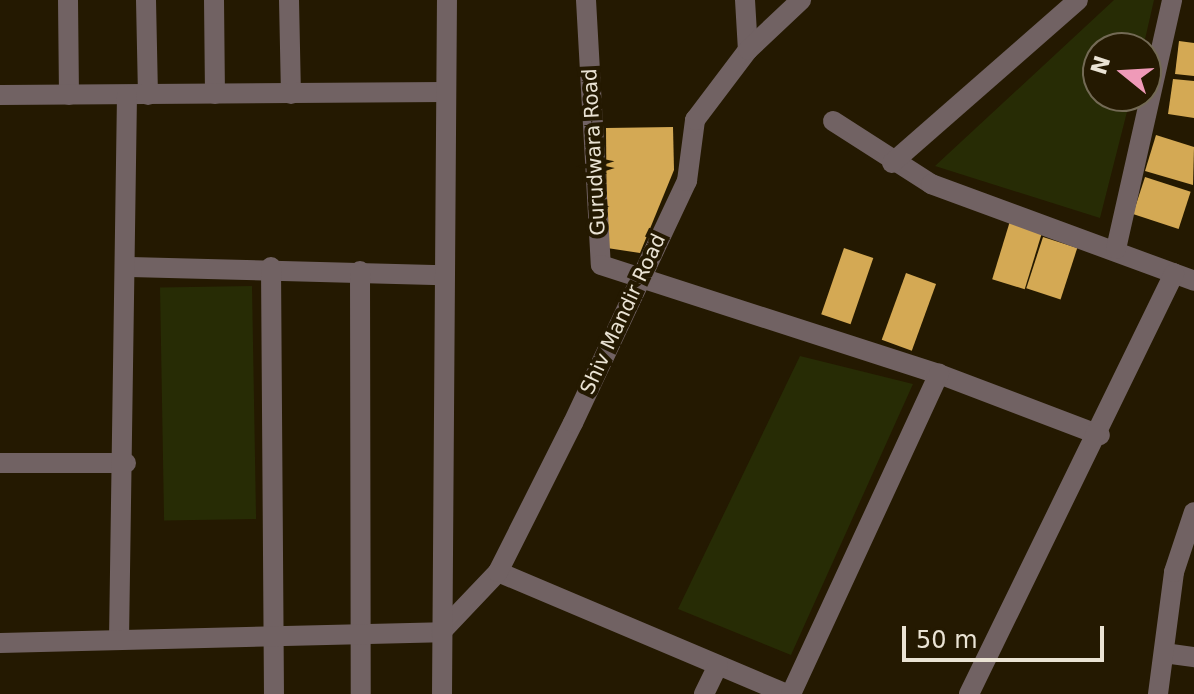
<!DOCTYPE html>
<style>
body{margin:0}
#map{position:relative;width:1194px;height:694px;overflow:hidden;background:#241901;font-family:"DejaVu Sans",sans-serif}
div>[style]{position:absolute}
.green>*{inset:0;background:#272c05;transform-origin:0 0}
.building>*{inset:0;background:#d4a954;transform-origin:0 0}
.minor>*{height:20px;margin:-10px;padding:0 10px;transform-origin:10px;border-radius:10px;background:#716263}
span{translate:-50% -50%;white-space:nowrap;text-align:center;line-height:1.15;-webkit-text-stroke:8px #241901;paint-order:stroke}
.street-label{font-size:20px;color:#eae3d4}
.north{position:absolute;left:1082px;top:32px;width:80px;height:80px;box-sizing:border-box;background:#241901;border:2px solid #736a55;border-radius:50%;rotate:288deg;font-size:22px;font-weight:700;line-height:32px;text-align:center;color:#eae3d4}
.north::after{content:'';display:block;margin:auto;width:28px;height:36px;background:#ef9ab8;clip-path:polygon(50% 0,100% 100%,50% 72%,0 100%)}
.scale{position:absolute;left:902px;top:626px;width:202px;height:36px;box-sizing:border-box;border:4px solid #eae3d4;border-top:0;padding-left:10px;font-size:24px;line-height:28px;white-space:nowrap;color:#eae3d4;-webkit-text-stroke:6px #241901;paint-order:stroke}
</style>
<div id="map">
<div class="green">
<div style="clip-path:polygon(1114px 0,1154px 0,1143px 48px,1098px 48px,1098px 96px,1131px 96px,1100px 218px,935px 166px)"></div>
<div style="left:252px;top:286px;width:233px;height:92px;rotate:89deg"></div>
<div style="clip-path:polygon(800px 356px,913px 384px,791px 655px,678px 609px)"></div>
</div>
<div class="building">
<div style="clip-path:polygon(1179px 41px,1194px 43px,1194px 76px,1175px 74px)"></div>
<div style="clip-path:polygon(1173px 79px,1194px 81px,1194px 118px,1168px 114px)"></div>
<div style="clip-path:polygon(673px 127px,674px 170px,640px 253px,607px 248px,606px 128px)"></div>
<div style="clip-path:polygon(1156px 135px,1194px 147px,1193px 185px,1145px 171px)"></div>
<div style="left:1145px;top:177px;width:48px;height:39px;rotate:18deg"></div>
<div style="left:1010px;top:221px;width:34px;height:61px;rotate:17deg"></div>
<div style="left:1043px;top:237px;width:36px;height:54px;rotate:18deg"></div>
<div style="left:844px;top:248px;width:31px;height:70px;rotate:19deg"></div>
<div style="left:906px;top:273px;width:32px;height:71px;rotate:20deg"></div>
</div>
<div class="minor">
<div style="left:68px;top:0;width:95px;rotate:89.4deg"></div>
<div style="left:146px;top:0;width:95px;rotate:88.8deg"></div>
<div style="left:214px;top:0;width:94px;rotate:89.4deg"></div>
<div style="left:289px;top:0;width:94px;rotate:88.8deg"></div>
<div style="left:586px;top:0;width:265px;rotate:86.8deg"></div>
<div style="left:601px;top:265px;width:355px;rotate:17.9deg"></div>
<div style="left:939px;top:374px;width:172px;rotate:20.8deg"></div>
<div style="left:745px;top:0;width:50px;rotate:86.6deg"></div>
<div style="left:0;top:95px;width:445px;rotate:-0.4deg"></div>
<div style="left:833px;top:121px;width:117px;rotate:32.7deg"></div>
<div style="left:931px;top:184px;width:280px;rotate:20.2deg"></div>
<div style="left:892px;top:163px;width:247px;rotate:-41.2deg"></div>
<div style="left:1116px;top:249px;width:255px;rotate:-77.3deg"></div>
<div style="left:130px;top:267px;width:313px;rotate:1.5deg"></div>
<div style="left:271px;top:267px;width:427px;rotate:89.6deg"></div>
<div style="left:360px;top:271px;width:423px;rotate:89.9deg"></div>
<div style="left:0;top:463px;width:126px"></div>
<div style="left:498px;top:572px;width:314px;rotate:22.9deg"></div>
<div style="left:119px;top:640px;width:544px;rotate:-89.16deg"></div>
<div style="left:0;top:643px;width:441px;rotate:-1.4deg"></div>
<div style="left:441px;top:632px;width:83px;rotate:-46.5deg"></div>
<div style="left:498px;top:572px;width:167px;rotate:-63.3deg"></div>
<div style="left:573px;top:423px;width:268px;rotate:-64.8deg"></div>
<div style="left:687px;top:181px;width:62px;rotate:-82.5deg"></div>
<div style="left:695px;top:120px;width:88px;rotate:-52.9deg"></div>
<div style="left:748px;top:50px;width:73px;rotate:-43.3deg"></div>
<div style="left:1164px;top:653px;width:30px;rotate:8deg"></div>
<div style="left:442px;top:694px;width:694px;rotate:-89.59deg"></div>
<div style="left:704px;top:694px;width:32px;rotate:-64deg"></div>
<div style="left:791px;top:694px;width:353px;rotate:-65.2deg"></div>
<div style="left:969px;top:694px;width:468px;rotate:-64deg"></div>
<div style="left:1158px;top:694px;width:123px;rotate:-82.5deg"></div>
<div style="left:1174px;top:572px;width:63px;rotate:-71.6deg"></div>
</div>
<div class="street-label">
<span style="left:594px;top:152px;rotate:-93deg">Gurudwara Road</span>
<span style="left:623px;top:314px;rotate:-65deg">Shiv Mandir Road</span>
</div>
<div class="north">N</div>
<div class="scale">50 m</div>
</div>
